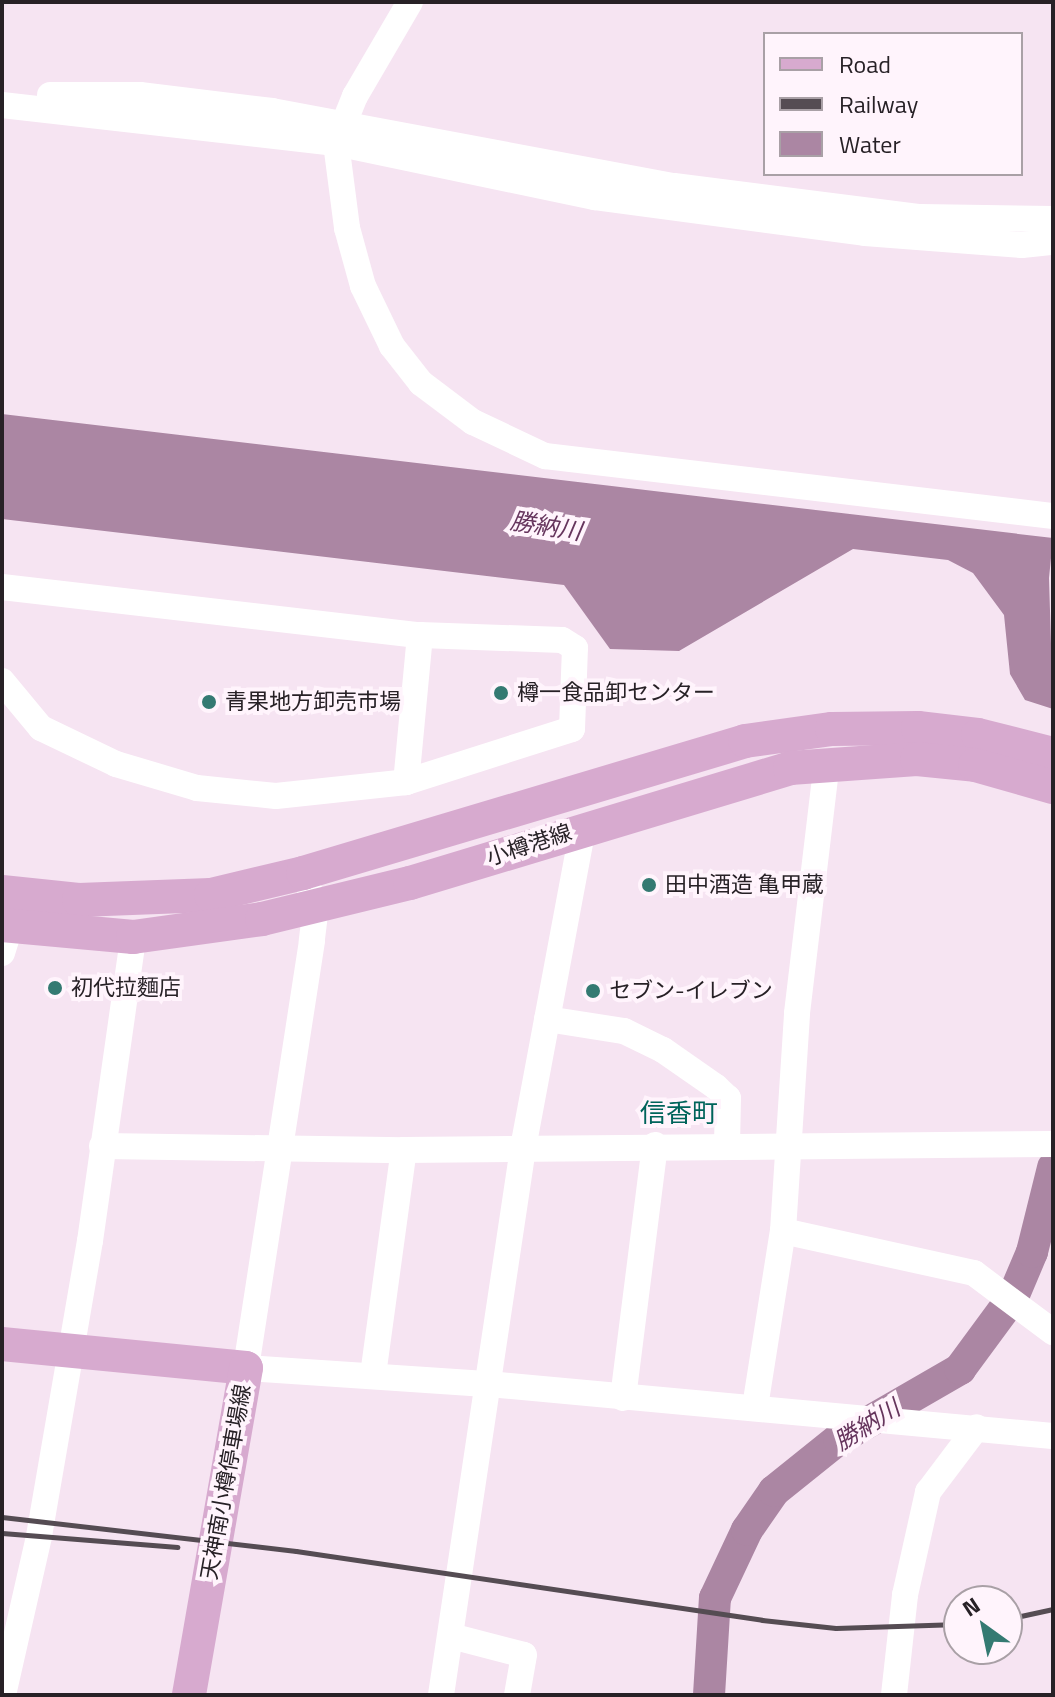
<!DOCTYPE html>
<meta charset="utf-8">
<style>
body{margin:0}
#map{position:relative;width:1055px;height:1697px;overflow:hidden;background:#f6e4f2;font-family:"Titillium Web","Noto Sans JP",sans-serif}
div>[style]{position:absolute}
.water>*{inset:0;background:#ab86a3}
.river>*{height:32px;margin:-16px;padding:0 16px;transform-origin:16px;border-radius:16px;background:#ab86a3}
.minor>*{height:26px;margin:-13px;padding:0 13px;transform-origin:13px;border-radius:13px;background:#fff}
.major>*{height:34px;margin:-17px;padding:0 17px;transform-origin:17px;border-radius:17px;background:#d7aacf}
.rail>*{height:5px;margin:-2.5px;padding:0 2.5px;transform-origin:2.5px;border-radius:2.5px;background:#554c53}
.dots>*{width:22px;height:22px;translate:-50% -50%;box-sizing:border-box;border:4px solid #fff4fc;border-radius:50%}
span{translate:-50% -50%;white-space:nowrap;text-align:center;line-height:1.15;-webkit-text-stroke:8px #fff4fc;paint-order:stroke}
.poi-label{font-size:22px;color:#272126}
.left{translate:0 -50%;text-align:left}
.street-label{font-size:22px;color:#272126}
.water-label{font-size:24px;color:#66355d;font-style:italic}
.quarter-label{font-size:26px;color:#00645b}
.frame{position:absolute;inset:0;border:4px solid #272126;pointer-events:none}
.legend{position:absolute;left:763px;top:32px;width:260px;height:144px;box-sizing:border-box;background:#fff4fc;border:2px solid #a9a0a6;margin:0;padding:10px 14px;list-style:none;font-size:24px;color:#272126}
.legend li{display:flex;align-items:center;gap:16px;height:40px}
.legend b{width:40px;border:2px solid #a9a0a6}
.north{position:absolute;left:943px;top:1585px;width:80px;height:80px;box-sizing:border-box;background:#fff4fc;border:2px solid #a9a0a6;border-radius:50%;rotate:327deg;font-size:22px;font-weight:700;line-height:32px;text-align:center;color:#272126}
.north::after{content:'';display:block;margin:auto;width:28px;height:36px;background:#347a72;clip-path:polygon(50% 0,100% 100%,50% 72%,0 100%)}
</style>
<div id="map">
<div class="water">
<div style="clip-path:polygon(2px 414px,1053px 538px,1049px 578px,1053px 709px,1025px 700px,1010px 674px,1004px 615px,973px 573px,948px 560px,853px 549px,679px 651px,610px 649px,564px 585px,2px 519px)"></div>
</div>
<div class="river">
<div style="left:709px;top:1695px;width:97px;rotate:-86.5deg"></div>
<div style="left:715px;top:1598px;width:75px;rotate:-64.8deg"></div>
<div style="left:747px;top:1530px;width:47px;rotate:-55.3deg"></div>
<div style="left:774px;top:1491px;width:83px;rotate:-38.7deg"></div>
<div style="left:839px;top:1439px;width:140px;rotate:-30deg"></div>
<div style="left:960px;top:1369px;width:89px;rotate:-53.6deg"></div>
<div style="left:1013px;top:1297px;width:49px;rotate:-67.1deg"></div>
<div style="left:1032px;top:1252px;width:87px;rotate:-76deg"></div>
</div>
<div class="minor">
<div style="left:410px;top:2px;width:109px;rotate:120.3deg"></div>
<div style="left:355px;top:96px;width:51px;rotate:112deg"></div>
<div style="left:336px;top:143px;width:86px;rotate:82.6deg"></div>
<div style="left:347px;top:228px;width:60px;rotate:74.6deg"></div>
<div style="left:363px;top:286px;width:67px;rotate:64.2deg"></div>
<div style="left:392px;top:346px;width:47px;rotate:51.9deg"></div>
<div style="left:421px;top:383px;width:65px;rotate:36.9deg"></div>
<div style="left:473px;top:422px;width:80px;rotate:25.3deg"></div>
<div style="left:545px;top:456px;width:512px;rotate:6.74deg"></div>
<div style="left:50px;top:95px;width:90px"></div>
<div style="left:140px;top:95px;width:133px;rotate:6.9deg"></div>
<div style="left:272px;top:111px;width:409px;rotate:10.6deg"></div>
<div style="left:674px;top:186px;width:248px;rotate:7.2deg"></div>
<div style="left:920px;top:217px;width:133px;rotate:0.9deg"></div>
<div style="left:2px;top:105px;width:336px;rotate:6.5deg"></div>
<div style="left:336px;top:143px;width:265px;rotate:11.8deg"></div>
<div style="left:595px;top:197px;width:272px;rotate:7.6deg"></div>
<div style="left:865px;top:233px;width:157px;rotate:4.4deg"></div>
<div style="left:1022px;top:245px;width:31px;rotate:-6deg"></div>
<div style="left:2px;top:587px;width:421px;rotate:6.6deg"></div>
<div style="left:420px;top:635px;width:148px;rotate:95.4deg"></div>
<div style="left:2px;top:681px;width:61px;rotate:50.3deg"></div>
<div style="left:41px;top:728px;width:83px;rotate:25.6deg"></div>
<div style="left:116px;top:764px;width:84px;rotate:16.5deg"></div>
<div style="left:197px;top:788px;width:79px;rotate:5.8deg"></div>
<div style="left:276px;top:796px;width:131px;rotate:-6.1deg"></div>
<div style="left:406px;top:782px;width:174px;rotate:-17.7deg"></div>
<div style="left:572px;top:729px;width:81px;rotate:-87.9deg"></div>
<div style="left:575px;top:648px;width:15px;rotate:-148deg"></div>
<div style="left:562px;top:640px;width:142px;rotate:-178deg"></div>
<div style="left:310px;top:892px;width:15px;rotate:67deg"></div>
<div style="left:316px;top:906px;width:35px;rotate:97deg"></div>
<div style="left:312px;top:941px;width:432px;rotate:98.8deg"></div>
<div style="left:246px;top:1368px;width:244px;rotate:3.8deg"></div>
<div style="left:489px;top:1384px;width:566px;rotate:5.27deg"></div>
<div style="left:2px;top:953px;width:44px;rotate:-72.8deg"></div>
<div style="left:547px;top:1019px;width:78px;rotate:8.9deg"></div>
<div style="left:624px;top:1031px;width:43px;rotate:26deg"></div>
<div style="left:663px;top:1050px;width:65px;rotate:34.9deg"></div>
<div style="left:716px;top:1087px;width:16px;rotate:43deg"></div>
<div style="left:728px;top:1098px;width:48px;rotate:91.2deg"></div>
<div style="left:102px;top:1146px;width:302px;rotate:0.8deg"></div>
<div style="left:404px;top:1150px;width:649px;rotate:-0.53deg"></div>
<div style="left:783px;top:1231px;width:196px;rotate:12.4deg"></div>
<div style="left:974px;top:1273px;width:99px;rotate:36.8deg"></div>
<div style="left:373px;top:1375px;width:227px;rotate:-82.2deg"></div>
<div style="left:623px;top:1398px;width:255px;rotate:-82.8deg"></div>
<div style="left:755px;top:1407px;width:178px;rotate:-81deg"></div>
<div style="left:783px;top:1231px;width:218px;rotate:-86.3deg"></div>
<div style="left:797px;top:1013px;width:252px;rotate:-83.2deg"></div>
<div style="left:451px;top:1636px;width:75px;rotate:14.6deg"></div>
<div style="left:524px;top:1655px;width:41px;rotate:99.9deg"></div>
<div style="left:3px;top:1695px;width:163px;rotate:-77.2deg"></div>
<div style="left:39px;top:1536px;width:299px;rotate:-80.2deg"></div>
<div style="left:90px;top:1241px;width:307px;rotate:-81.9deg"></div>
<div style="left:441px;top:1695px;width:553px;rotate:-81.47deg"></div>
<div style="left:523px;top:1148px;width:326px;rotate:-79.4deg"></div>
<div style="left:894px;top:1695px;width:101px;rotate:-83.7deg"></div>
<div style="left:905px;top:1595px;width:106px;rotate:-77.4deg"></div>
<div style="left:928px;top:1492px;width:81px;rotate:-53deg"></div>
</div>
<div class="major">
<div style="left:2px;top:892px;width:77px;rotate:5.9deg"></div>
<div style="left:79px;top:900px;width:132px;rotate:-2.2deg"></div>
<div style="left:211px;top:895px;width:95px;rotate:-13.4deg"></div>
<div style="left:303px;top:873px;width:461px;rotate:-16.6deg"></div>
<div style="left:745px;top:741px;width:88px;rotate:-7.9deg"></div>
<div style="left:832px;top:729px;width:86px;rotate:-0.7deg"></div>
<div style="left:918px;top:728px;width:60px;rotate:6.7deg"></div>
<div style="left:978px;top:735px;width:77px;rotate:14.2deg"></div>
<div style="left:2px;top:925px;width:132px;rotate:5.2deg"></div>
<div style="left:133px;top:937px;width:130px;rotate:-7.9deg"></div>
<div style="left:262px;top:919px;width:152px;rotate:-13.7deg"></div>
<div style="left:410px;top:883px;width:397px;rotate:-16.8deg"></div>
<div style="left:790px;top:768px;width:127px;rotate:-4.1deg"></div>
<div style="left:917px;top:759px;width:58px;rotate:5.9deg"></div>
<div style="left:975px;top:765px;width:81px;rotate:15.8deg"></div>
<div style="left:2px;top:1344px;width:245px;rotate:5.6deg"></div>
<div style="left:246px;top:1368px;width:332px;rotate:99.9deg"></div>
</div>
<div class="rail">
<div style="left:2px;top:1517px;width:296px;rotate:6.6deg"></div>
<div style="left:296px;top:1551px;width:471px;rotate:8.4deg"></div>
<div style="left:762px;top:1620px;width:74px;rotate:6.2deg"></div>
<div style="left:836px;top:1628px;width:123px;rotate:-1.9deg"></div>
<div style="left:2px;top:1533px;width:176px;rotate:4.6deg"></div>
<div style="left:1007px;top:1619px;width:47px;rotate:-12.3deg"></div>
</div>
<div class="dots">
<div style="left:501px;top:693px;background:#347a72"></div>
<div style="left:209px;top:702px;background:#347a72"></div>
<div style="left:649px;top:885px;background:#347a72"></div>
<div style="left:55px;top:988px;background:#347a72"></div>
<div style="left:593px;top:991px;background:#347a72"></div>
</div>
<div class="poi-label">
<span class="left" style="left:517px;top:693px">樽一食品卸センター</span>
<span class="left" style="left:225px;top:702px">青果地方卸売市場</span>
<span class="left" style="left:665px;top:885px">田中酒造 亀甲蔵</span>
<span class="left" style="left:71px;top:988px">初代拉麵店</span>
<span class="left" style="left:609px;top:991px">セブン-イレブン</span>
</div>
<div class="street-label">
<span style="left:529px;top:845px;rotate:-18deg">小樽港線</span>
<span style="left:226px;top:1482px;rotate:-80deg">天神南小樽停車場線</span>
</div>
<div class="water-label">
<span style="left:546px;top:526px;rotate:9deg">勝納川</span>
<span style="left:867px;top:1425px;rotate:-32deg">勝納川</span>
</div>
<div class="quarter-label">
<span style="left:679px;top:1113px">信香町</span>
</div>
<div class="frame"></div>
<ul class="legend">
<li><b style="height:10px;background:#d7aacf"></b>Road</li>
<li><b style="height:10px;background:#554c53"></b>Railway</li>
<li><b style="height:22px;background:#ab86a3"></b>Water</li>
</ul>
<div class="north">N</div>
</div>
